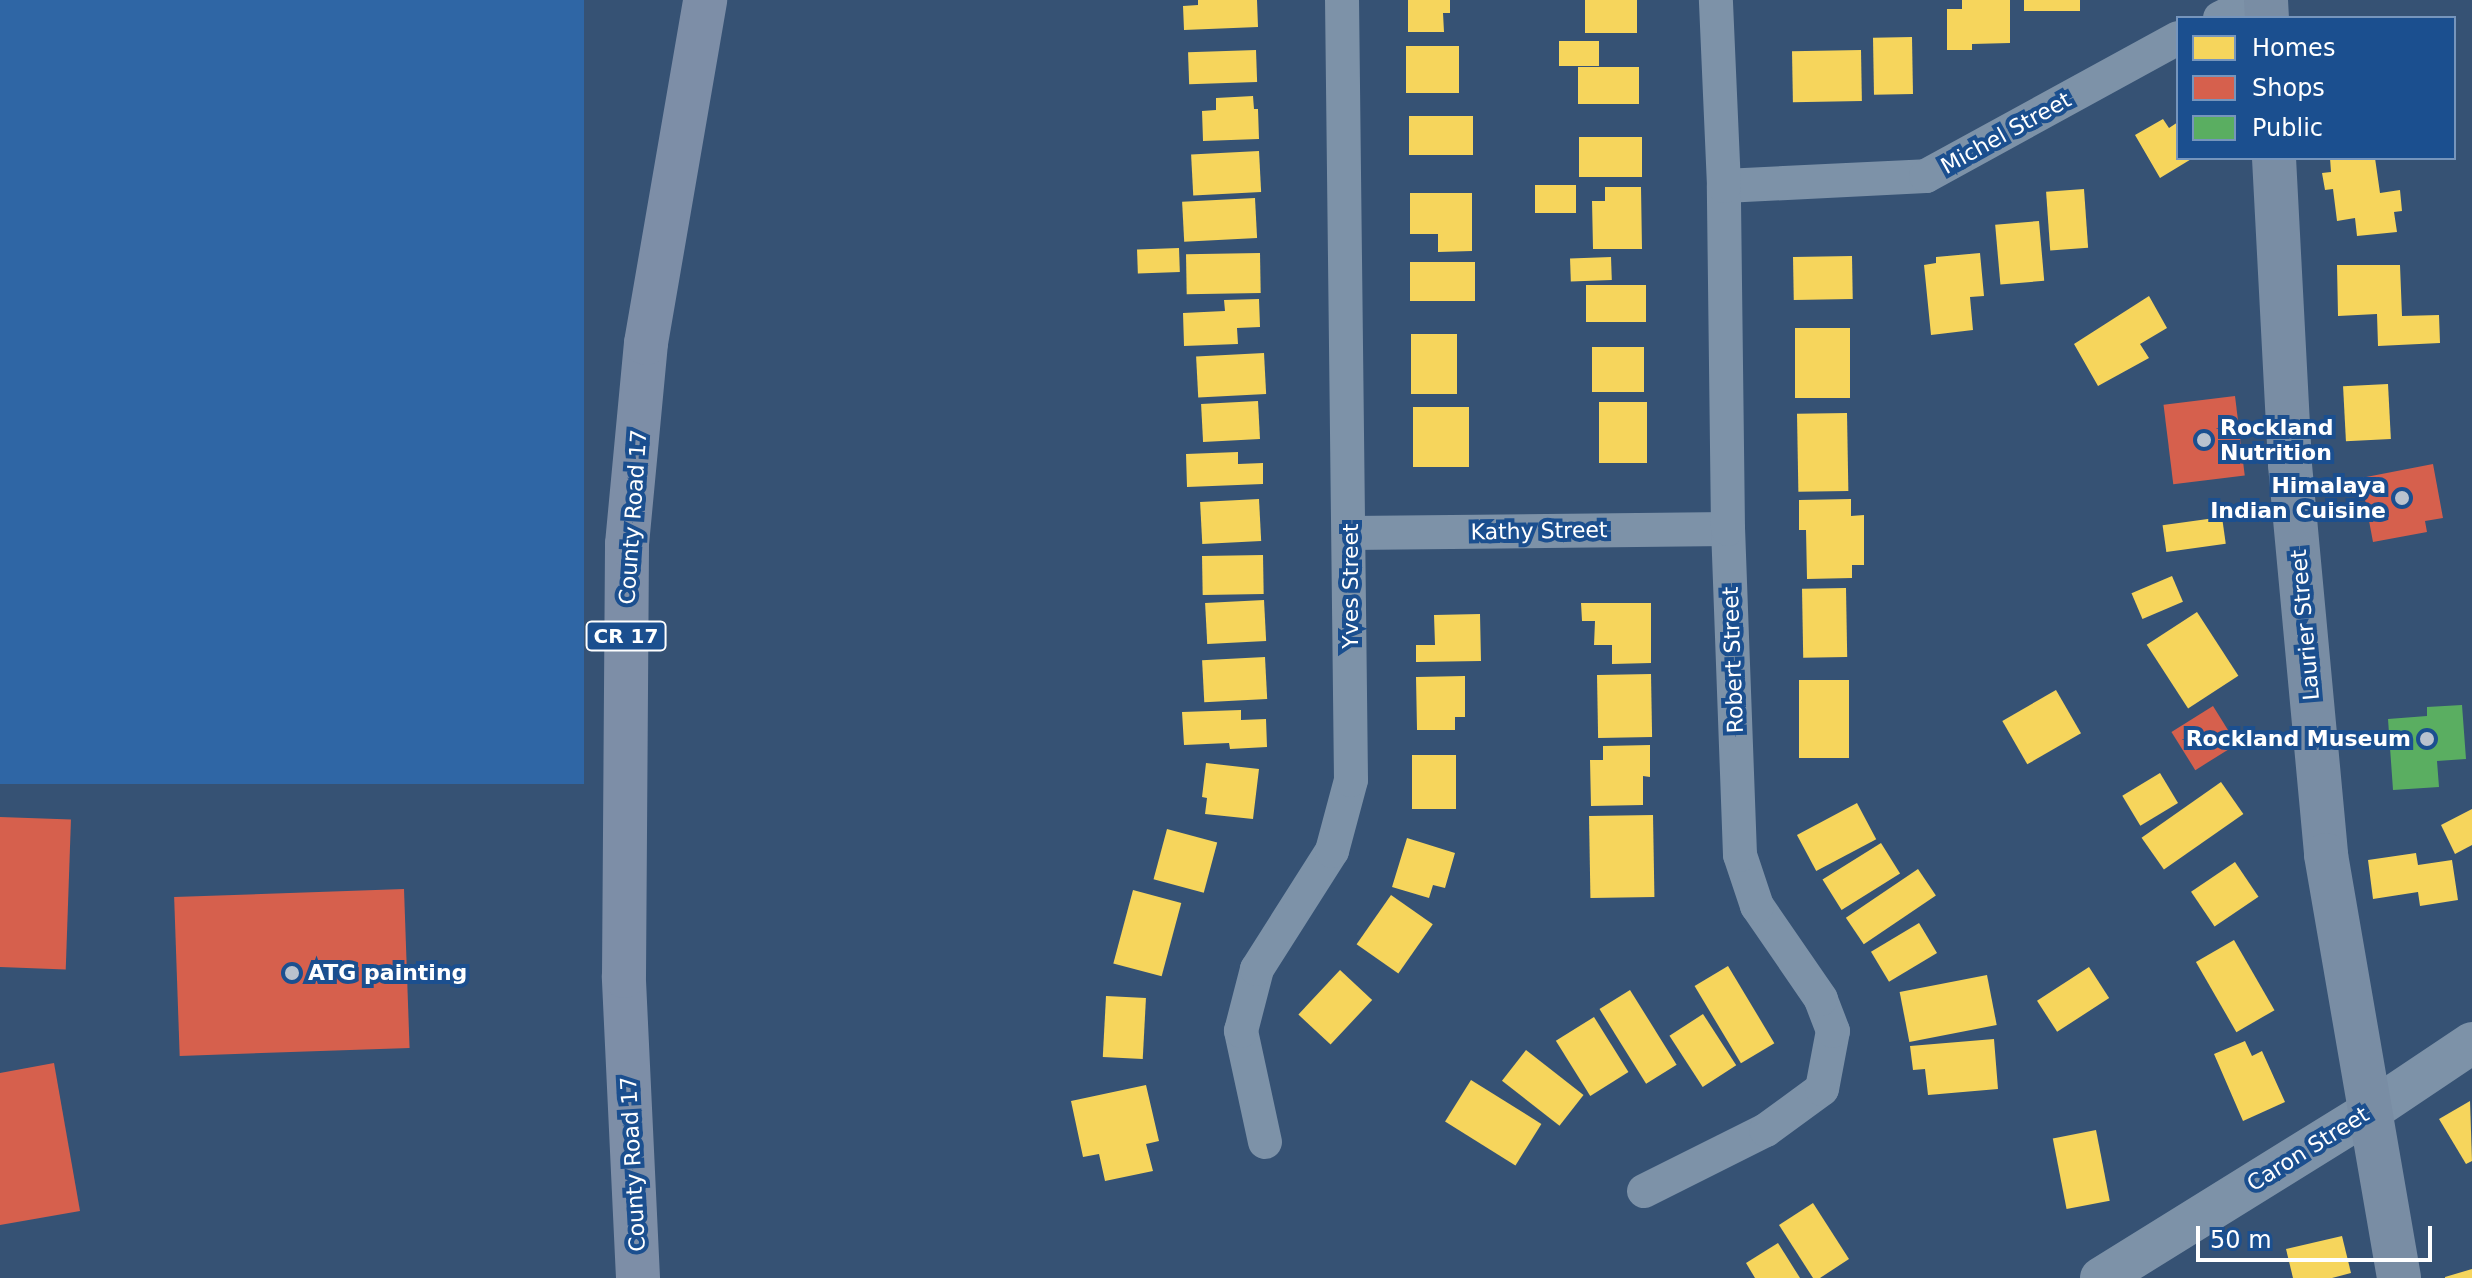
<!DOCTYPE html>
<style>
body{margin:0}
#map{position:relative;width:2472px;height:1278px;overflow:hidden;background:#365274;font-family:"DejaVu Sans",sans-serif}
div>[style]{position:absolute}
.green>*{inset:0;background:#2f66a5;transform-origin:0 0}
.homes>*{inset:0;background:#f6d55c;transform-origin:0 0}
.shops>*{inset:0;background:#d6604d;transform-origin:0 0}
.public>*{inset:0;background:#5aae61}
.minor>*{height:34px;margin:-17px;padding:0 17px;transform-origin:17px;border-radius:17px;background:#7d92a8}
.tertiary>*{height:42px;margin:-21px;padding:0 21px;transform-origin:21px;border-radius:21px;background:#7d92a8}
.secondary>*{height:44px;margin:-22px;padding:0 22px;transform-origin:22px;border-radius:22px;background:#798da4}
.primary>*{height:44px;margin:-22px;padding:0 22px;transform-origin:22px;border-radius:22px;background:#7d8ea7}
.dots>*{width:22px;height:22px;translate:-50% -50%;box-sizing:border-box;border:4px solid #1b4f8f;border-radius:50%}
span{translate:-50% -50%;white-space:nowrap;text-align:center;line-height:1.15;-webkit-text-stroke:8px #1b4f8f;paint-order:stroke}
.shield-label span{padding:2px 6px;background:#1b4f8f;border:2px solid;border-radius:6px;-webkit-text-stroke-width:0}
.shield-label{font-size:20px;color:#fff;font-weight:700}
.street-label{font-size:22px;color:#fff}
.poi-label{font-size:22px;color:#fff;font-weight:700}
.left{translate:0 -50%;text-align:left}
.right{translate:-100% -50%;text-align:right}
.legend{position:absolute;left:2176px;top:16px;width:280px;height:144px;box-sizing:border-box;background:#1b4f8f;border:2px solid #7695bc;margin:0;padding:10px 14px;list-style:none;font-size:24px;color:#fff}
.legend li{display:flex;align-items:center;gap:16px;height:40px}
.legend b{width:40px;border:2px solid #7695bc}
.scale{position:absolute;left:2196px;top:1226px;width:236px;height:36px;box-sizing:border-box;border:4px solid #fff;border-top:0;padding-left:10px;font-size:24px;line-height:28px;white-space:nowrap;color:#fff;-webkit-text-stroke:6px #1b4f8f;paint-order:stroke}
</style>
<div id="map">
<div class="green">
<div style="left:0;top:0;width:584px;height:784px"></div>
</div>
<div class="homes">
<div style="clip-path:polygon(1198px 0,1257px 0,1258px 27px,1184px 30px,1183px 6px,1198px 5px)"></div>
<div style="clip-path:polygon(1408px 0,1450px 0,1450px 13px,1443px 13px,1444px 32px,1408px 32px)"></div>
<div style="left:1585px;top:0;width:52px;height:33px"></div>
<div style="clip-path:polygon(1962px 0,2010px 0,2010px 43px,1972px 44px,1972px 50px,1947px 50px,1947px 9px,1962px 9px)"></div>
<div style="left:2024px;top:0;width:56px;height:11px"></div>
<div style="left:1912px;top:37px;width:57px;height:39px;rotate:89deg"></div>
<div style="left:1559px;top:41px;width:40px;height:25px"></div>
<div style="left:1406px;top:46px;width:53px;height:47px"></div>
<div style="left:1256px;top:50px;width:32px;height:68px;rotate:88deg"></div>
<div style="left:1861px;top:50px;width:51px;height:69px;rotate:89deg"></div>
<div style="left:1578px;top:67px;width:61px;height:37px"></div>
<div style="clip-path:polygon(1253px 96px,1254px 109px,1258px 109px,1259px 139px,1203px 141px,1202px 111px,1216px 110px,1216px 98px)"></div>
<div style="left:1409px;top:116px;width:64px;height:39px"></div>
<div style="clip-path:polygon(2163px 119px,2169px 128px,2178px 122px,2178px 158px,2193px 158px,2160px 178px,2135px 135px)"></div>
<div style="left:1579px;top:137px;width:63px;height:40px"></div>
<div style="left:1259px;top:151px;width:41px;height:68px;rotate:87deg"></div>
<div style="clip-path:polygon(2330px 158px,2375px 158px,2380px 193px,2400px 190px,2402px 211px,2394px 212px,2397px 232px,2357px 236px,2355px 218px,2337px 221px,2333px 189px,2325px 190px,2322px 173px,2331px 172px)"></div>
<div style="left:1576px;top:185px;width:28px;height:41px;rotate:90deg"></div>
<div style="clip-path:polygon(1605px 187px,1641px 187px,1642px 249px,1593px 249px,1592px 201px,1605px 201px)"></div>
<div style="left:2084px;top:189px;width:59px;height:38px;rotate:86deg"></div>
<div style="clip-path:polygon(1410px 193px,1472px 193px,1472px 251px,1438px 252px,1438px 234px,1410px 234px)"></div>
<div style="left:1255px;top:198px;width:40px;height:73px;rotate:87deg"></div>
<div style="left:2039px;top:221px;width:60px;height:44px;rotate:85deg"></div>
<div style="left:1179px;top:248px;width:24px;height:42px;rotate:88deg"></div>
<div style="left:1260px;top:253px;width:40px;height:74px;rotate:89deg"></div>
<div style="clip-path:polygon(1980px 253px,1984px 296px,1970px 297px,1973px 330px,1931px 335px,1924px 265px,1936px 263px,1936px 257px)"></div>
<div style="left:1852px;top:256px;width:43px;height:59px;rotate:89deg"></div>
<div style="left:1611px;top:257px;width:23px;height:41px;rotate:88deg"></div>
<div style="left:1410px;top:262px;width:65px;height:39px"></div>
<div style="clip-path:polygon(2337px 265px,2400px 265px,2402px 316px,2439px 315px,2440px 343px,2378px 346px,2377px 314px,2338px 316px)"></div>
<div style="left:1646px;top:285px;width:37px;height:60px;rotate:90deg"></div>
<div style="clip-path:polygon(2149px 296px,2167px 328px,2140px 344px,2149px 358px,2098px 386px,2074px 344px)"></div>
<div style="clip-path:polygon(1259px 299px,1260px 327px,1237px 328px,1238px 344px,1184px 346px,1183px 313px,1225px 311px,1224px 300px)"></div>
<div style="left:1850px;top:328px;width:70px;height:55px;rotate:90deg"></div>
<div style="left:1411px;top:334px;width:46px;height:60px"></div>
<div style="left:1644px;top:347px;width:45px;height:52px;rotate:90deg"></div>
<div style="left:1264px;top:353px;width:41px;height:68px;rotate:87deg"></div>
<div style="left:2388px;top:384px;width:55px;height:45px;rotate:87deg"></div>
<div style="left:1258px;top:401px;width:38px;height:57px;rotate:87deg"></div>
<div style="left:1647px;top:402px;width:61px;height:48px;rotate:90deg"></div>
<div style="left:1413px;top:407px;width:56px;height:60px"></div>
<div style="left:1847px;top:413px;width:78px;height:50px;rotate:89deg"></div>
<div style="clip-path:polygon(1238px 452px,1238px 464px,1263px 463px,1263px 484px,1187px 487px,1186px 454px)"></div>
<div style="left:1259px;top:499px;width:42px;height:59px;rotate:87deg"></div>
<div style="clip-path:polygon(1851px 499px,1851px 516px,1864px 515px,1864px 565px,1852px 565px,1852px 578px,1807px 579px,1806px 530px,1799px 530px,1799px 500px)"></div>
<div style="left:2222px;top:517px;width:27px;height:60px;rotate:82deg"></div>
<div style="left:1263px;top:555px;width:39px;height:61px;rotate:89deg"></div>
<div style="left:2172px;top:576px;width:28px;height:44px;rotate:67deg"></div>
<div style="left:1846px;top:588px;width:69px;height:44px;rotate:89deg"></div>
<div style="left:1264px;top:600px;width:41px;height:59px;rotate:87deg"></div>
<div style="clip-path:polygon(1581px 603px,1651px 603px,1651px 663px,1612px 664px,1612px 645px,1594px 645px,1595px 621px,1582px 621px)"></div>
<div style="left:2197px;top:612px;width:76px;height:60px;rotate:57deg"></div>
<div style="clip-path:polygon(1480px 614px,1481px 661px,1416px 662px,1416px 645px,1435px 645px,1434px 615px)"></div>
<div style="left:1265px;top:657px;width:42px;height:63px;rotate:87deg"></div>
<div style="left:1651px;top:674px;width:63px;height:54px;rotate:89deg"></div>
<div style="clip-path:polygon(1465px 676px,1465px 717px,1455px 717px,1455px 730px,1417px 730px,1416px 677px)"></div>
<div style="left:1799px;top:680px;width:50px;height:78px"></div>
<div style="left:2056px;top:690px;width:50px;height:62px;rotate:60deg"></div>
<div style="clip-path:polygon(1241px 710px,1241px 720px,1266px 719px,1267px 747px,1230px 749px,1229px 743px,1184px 745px,1182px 712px)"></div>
<div style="clip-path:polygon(1650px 745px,1650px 777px,1643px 776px,1643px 805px,1591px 806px,1590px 760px,1603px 760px,1603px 746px)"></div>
<div style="left:1412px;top:755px;width:44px;height:54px"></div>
<div style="clip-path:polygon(1206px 763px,1259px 769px,1253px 819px,1205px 814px,1207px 798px,1202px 797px)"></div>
<div style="left:2160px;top:773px;width:35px;height:44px;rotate:59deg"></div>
<div style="left:2221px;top:782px;width:39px;height:97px;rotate:55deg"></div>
<div style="left:1857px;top:803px;width:41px;height:68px;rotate:62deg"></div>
<div style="clip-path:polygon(2472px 809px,2472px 845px,2455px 854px,2441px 825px)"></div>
<div style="left:1653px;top:815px;width:82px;height:64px;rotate:89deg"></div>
<div style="left:1167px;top:829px;width:52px;height:52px;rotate:15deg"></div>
<div style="clip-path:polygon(1407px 838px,1455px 853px,1445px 888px,1433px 885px,1429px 898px,1392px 887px)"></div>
<div style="left:1881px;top:843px;width:36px;height:69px;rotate:58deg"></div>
<div style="clip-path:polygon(2416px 853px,2418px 865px,2452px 860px,2458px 900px,2420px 906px,2418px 892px,2373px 899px,2368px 860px)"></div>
<div style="left:2235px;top:862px;width:42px;height:53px;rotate:56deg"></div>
<div style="left:1918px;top:869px;width:32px;height:87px;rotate:56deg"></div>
<div style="left:1133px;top:890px;width:50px;height:76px;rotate:15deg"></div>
<div style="left:1391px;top:895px;width:51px;height:60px;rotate:35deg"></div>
<div style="left:1919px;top:923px;width:35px;height:56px;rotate:59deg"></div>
<div style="left:2234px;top:940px;width:81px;height:44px;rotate:60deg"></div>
<div style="left:1728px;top:966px;width:90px;height:39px;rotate:59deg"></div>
<div style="left:2089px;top:967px;width:37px;height:62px;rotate:57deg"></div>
<div style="left:1340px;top:970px;width:44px;height:61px;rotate:43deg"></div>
<div style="left:1987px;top:975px;width:51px;height:89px;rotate:79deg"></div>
<div style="left:1630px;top:990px;width:88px;height:36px;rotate:58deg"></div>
<div style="left:1106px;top:996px;width:40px;height:61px;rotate:3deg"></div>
<div style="left:1703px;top:1014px;width:61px;height:40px;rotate:57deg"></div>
<div style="left:1594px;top:1017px;width:65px;height:45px;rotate:58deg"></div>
<div style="clip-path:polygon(1994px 1039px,1998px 1089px,1928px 1095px,1925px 1069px,1913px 1070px,1910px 1046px)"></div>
<div style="clip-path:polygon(2245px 1041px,2252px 1056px,2262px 1051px,2285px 1102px,2243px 1121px,2214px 1054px)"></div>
<div style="left:1526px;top:1050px;width:73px;height:39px;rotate:38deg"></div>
<div style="left:1471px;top:1080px;width:83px;height:49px;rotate:32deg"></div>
<div style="clip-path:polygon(1146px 1085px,1159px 1141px,1146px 1144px,1153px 1171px,1105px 1181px,1099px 1154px,1083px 1157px,1071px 1101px)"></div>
<div style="clip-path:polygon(2470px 1101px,2472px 1161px,2466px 1164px,2439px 1119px)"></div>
<div style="left:2096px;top:1130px;width:72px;height:44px;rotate:79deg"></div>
<div style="clip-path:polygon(1813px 1203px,1849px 1259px,1820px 1278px,1813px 1278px,1779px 1225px)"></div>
<div style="clip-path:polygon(2342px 1236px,2351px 1273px,2332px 1278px,2293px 1278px,2286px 1249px)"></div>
<div style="clip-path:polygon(1778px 1243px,1800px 1278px,1755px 1278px,1746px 1263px)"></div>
<div style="clip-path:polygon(2472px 1269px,2472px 1278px,2445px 1278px,2445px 1277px)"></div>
</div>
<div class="shops">
<div style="left:2235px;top:396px;width:80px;height:72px;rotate:83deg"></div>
<div style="clip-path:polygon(2433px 464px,2443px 518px,2425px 521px,2427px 532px,2373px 542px,2361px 478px)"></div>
<div style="left:2213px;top:706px;width:45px;height:49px;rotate:58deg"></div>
<div style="left:0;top:817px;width:71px;height:150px;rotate:2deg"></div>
<div style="left:404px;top:889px;width:159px;height:230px;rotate:88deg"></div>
<div style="clip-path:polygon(54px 1063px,80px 1211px,0 1225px,0 1073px)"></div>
</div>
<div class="public">
<div style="clip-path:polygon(2462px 705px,2466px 759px,2437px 761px,2439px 787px,2393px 790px,2388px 719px,2427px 716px,2427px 707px)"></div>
</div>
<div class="minor">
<div style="left:2220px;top:18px;width:42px;rotate:-25.3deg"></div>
<div style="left:1724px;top:186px;width:202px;rotate:-2.8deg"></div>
<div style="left:1926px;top:176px;width:287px;rotate:-28.7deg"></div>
<div style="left:1351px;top:533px;width:377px;rotate:-0.6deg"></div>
<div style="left:1265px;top:1142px;width:114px;rotate:-102.2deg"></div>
<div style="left:1241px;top:1031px;width:64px;rotate:-75.5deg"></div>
<div style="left:1257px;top:969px;width:140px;rotate:-57.6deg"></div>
<div style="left:1332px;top:851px;width:73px;rotate:-75deg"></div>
<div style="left:1351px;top:780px;width:780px;rotate:-90.66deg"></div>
<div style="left:1644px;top:1191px;width:136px;rotate:-26.6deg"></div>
<div style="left:1766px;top:1130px;width:69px;rotate:-36.2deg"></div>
<div style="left:1822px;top:1089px;width:59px;rotate:-79.3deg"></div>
<div style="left:1833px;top:1031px;width:34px;rotate:-111deg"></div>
<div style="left:1821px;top:999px;width:113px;rotate:-124.5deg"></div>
<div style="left:1757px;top:906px;width:54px;rotate:-108.4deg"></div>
<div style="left:1740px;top:855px;width:326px;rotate:-92.1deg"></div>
<div style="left:1728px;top:529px;width:343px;rotate:-90.7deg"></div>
<div style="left:1724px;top:186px;width:186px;rotate:-92.5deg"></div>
</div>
<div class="tertiary">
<div style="left:2101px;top:1278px;width:315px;rotate:-31.8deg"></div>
<div style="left:2369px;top:1112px;width:124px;rotate:-33.8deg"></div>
</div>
<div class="secondary">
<div style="left:2266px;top:0;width:18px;rotate:87deg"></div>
<div style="left:2274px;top:158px;width:307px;rotate:87deg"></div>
<div style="left:2290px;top:465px;width:392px;rotate:84.7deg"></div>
<div style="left:2326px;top:855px;width:429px;rotate:80.2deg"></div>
</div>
<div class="primary">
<div style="left:638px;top:1278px;width:302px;rotate:-92.7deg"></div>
<div style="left:624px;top:976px;width:432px;rotate:-89.6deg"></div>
<div style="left:627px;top:544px;width:202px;rotate:-84.6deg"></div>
<div style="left:646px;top:343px;width:348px;rotate:-80.2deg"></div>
</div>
<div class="dots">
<div style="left:2204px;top:440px;background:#b9c2ce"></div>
<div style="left:2402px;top:498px;background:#b9c2ce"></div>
<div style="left:2427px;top:739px;background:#b9c2ce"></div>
<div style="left:292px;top:973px;background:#b9c2ce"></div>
</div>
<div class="shield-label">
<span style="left:626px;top:636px">CR 17</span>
</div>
<div class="street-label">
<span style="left:2006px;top:133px;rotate:-29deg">Michel Street</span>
<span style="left:633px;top:517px;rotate:-86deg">County Road 17</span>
<span style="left:1539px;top:531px;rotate:-1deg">Kathy Street</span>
<span style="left:1351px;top:586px;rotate:-90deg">Yves Street</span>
<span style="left:2305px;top:625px;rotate:-95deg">Laurier Street</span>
<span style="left:1733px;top:660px;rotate:-92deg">Robert Street</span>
<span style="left:2308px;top:1149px;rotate:-32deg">Caron Street</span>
<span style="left:633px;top:1164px;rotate:-93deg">County Road 17</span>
</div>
<div class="poi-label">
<span class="left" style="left:2220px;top:440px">Rockland<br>Nutrition</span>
<span class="right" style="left:2386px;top:498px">Himalaya<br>Indian Cuisine</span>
<span class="right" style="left:2411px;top:739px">Rockland Museum</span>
<span class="left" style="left:308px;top:973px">ATG painting</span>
</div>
<ul class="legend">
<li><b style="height:22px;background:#f6d55c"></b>Homes</li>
<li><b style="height:22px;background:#d6604d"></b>Shops</li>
<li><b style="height:22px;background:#5aae61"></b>Public</li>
</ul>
<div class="scale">50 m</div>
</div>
